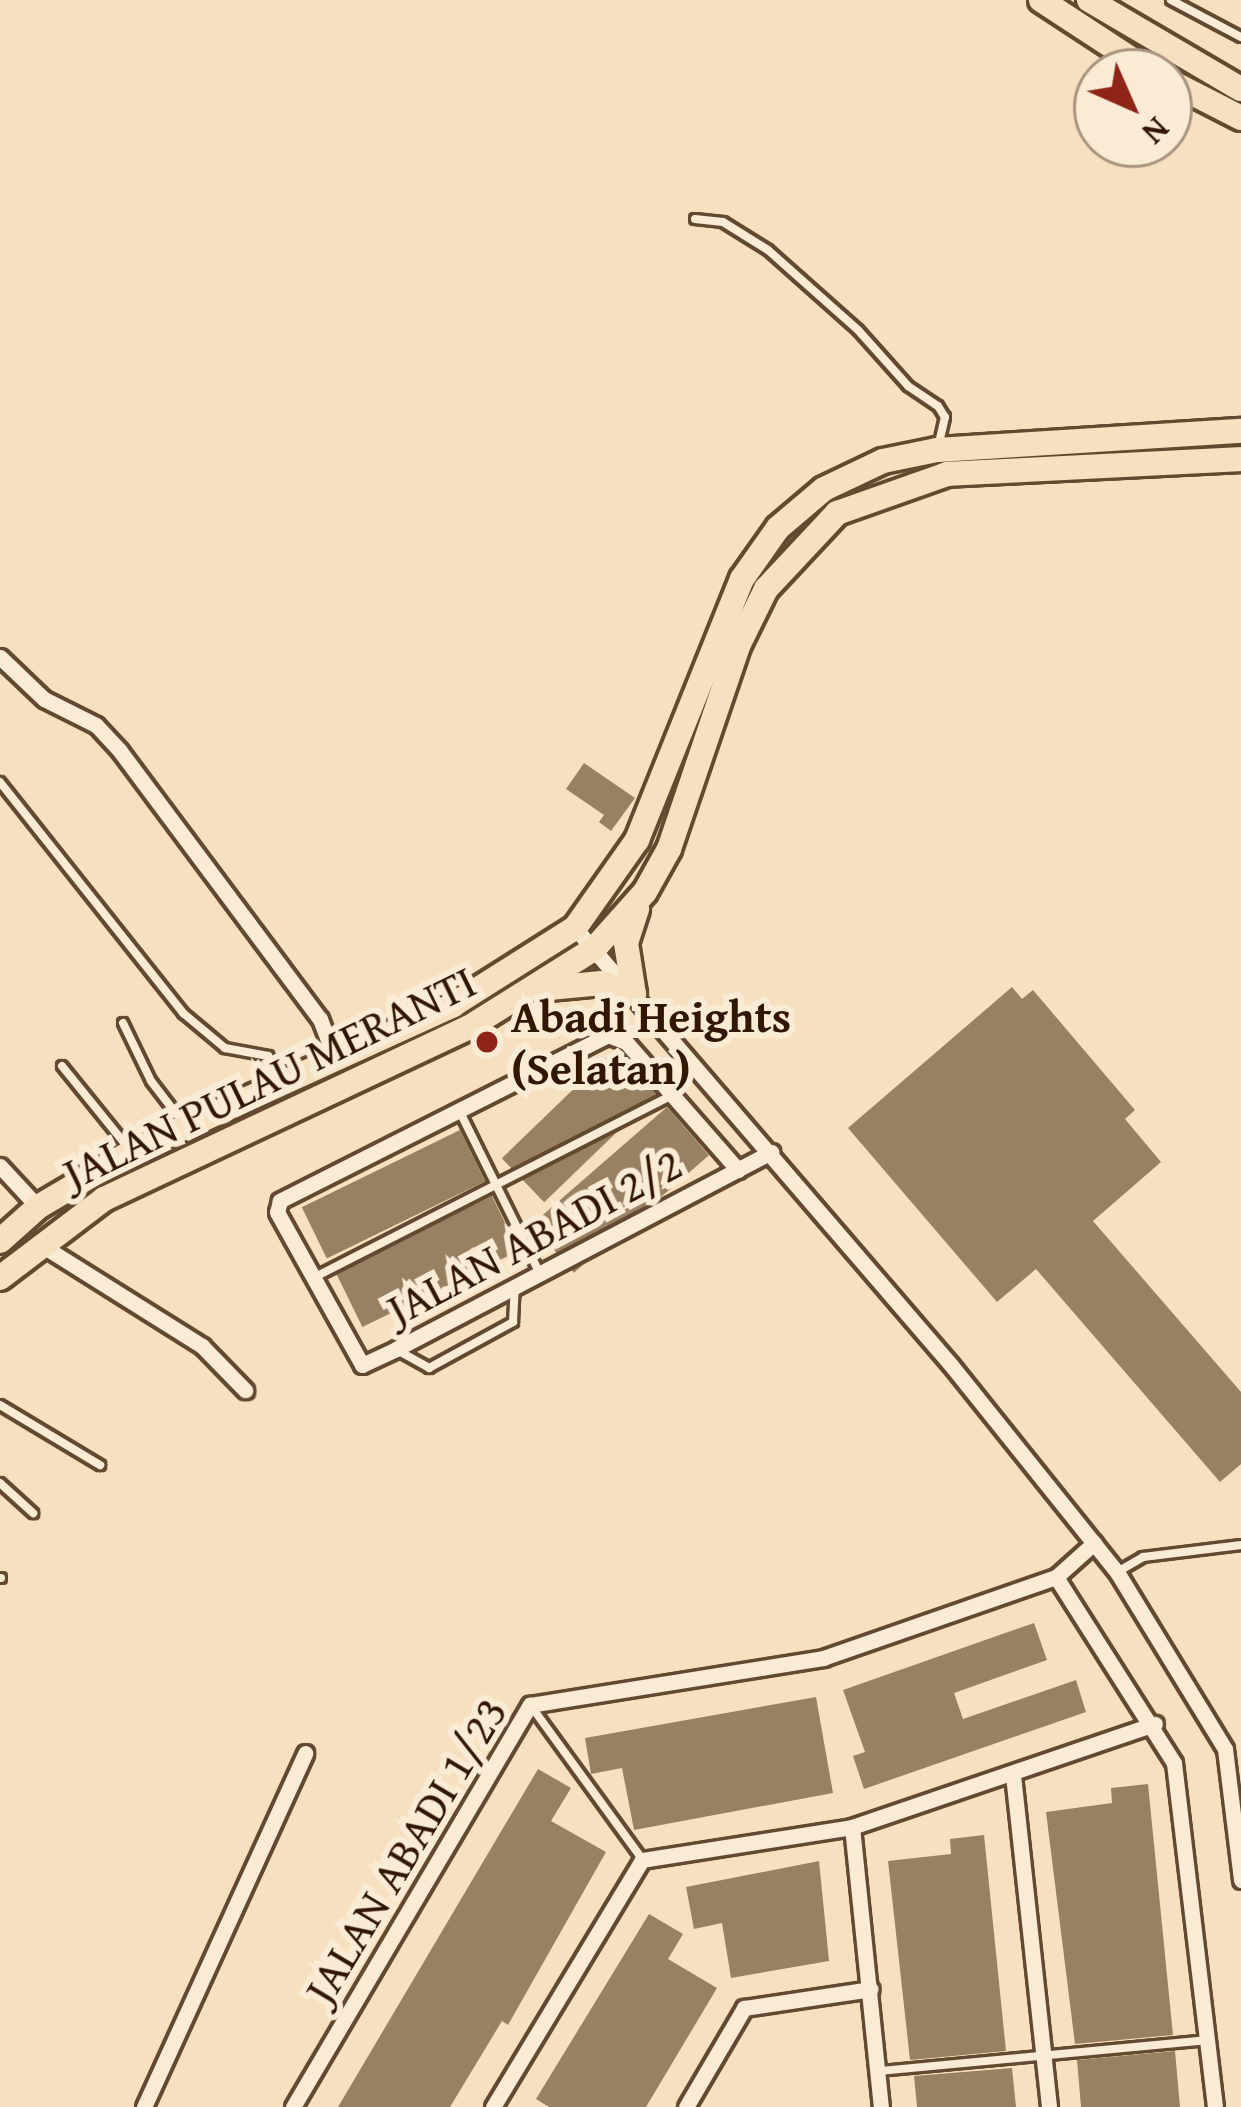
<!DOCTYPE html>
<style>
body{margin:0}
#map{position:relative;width:1241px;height:2107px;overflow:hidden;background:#f7e0bf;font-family:"Gentium Book Plus",serif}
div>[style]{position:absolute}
.building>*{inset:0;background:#988063;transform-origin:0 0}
.roads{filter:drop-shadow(3px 0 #624930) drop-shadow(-3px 0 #624930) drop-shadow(0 3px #624930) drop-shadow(0 -3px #624930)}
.lane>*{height:8px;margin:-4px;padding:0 4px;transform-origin:4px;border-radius:4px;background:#faebd5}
.street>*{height:15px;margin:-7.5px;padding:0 7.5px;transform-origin:7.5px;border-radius:7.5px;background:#faebd5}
.primary>*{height:24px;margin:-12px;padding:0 12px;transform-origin:12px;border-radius:12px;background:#f7e0bf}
.dots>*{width:33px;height:33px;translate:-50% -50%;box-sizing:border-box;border:6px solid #faebd5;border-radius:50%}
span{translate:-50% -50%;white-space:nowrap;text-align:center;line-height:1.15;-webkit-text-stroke:12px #faebd5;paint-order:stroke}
.poi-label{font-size:45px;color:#311700;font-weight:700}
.left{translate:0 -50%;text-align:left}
.street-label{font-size:45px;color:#311700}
.north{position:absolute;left:1073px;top:48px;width:120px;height:120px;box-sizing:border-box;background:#faebd5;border:3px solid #aa9680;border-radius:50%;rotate:135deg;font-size:33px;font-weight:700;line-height:48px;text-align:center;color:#311700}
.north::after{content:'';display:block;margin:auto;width:42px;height:54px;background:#8f2418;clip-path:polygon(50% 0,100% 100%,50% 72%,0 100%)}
</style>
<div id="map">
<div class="building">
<div style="clip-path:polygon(584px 763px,635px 798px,611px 831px,599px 822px,604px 815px,566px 789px)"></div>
<div style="clip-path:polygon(1012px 987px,1022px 999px,1033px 990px,1135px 1110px,1125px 1119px,1161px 1162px,1093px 1221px,1241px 1392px,1241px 1464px,1220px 1482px,1036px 1269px,997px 1302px,848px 1128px)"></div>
<div style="left:614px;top:1050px;width:61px;height:156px;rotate:46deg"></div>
<div style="left:667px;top:1107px;width:64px;height:179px;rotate:49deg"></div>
<div style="left:460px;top:1130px;width:57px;height:176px;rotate:64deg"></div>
<div style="left:492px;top:1196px;width:61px;height:174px;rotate:64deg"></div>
<div style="clip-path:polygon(1034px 1623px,1047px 1660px,954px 1693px,963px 1719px,1076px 1680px,1086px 1712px,864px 1789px,853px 1756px,865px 1752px,843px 1690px)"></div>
<div style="clip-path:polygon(816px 1697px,833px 1793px,634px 1830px,622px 1768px,591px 1774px,585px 1738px)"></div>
<div style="clip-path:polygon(538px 1769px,571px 1788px,551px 1821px,606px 1852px,508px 2025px,502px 2021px,450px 2107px,338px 2107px)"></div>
<div style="clip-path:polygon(1148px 1784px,1173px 2035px,1075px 2044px,1046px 1812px,1112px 1803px,1111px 1788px)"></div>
<div style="clip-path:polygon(984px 1835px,1006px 2051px,910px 2060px,888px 1861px,951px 1854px,950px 1839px)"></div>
<div style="clip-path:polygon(819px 1861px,829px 1961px,731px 1978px,722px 1923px,694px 1929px,686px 1887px)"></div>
<div style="clip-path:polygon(649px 1914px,683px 1934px,668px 1959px,717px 1988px,646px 2107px,549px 2107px,536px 2099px)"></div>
<div style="clip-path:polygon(1175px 2051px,1180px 2107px,1081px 2107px,1077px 2060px)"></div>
<div style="clip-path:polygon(1012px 2068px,1016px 2107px,917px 2107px,914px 2076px)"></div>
</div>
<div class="roads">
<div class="lane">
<div style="left:1171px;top:0;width:79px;rotate:27.9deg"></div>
<div style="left:695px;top:219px;width:28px;rotate:6deg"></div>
<div style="left:723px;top:222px;width:53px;rotate:31.9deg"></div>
<div style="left:768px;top:250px;width:120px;rotate:41.6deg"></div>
<div style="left:858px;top:330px;width:75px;rotate:48.2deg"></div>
<div style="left:908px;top:386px;width:36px;rotate:34deg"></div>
<div style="left:938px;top:406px;width:13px;rotate:58deg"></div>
<div style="left:945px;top:417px;width:27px;rotate:103deg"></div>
<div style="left:0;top:782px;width:295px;rotate:51.6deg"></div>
<div style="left:183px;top:1013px;width:55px;rotate:39.8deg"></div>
<div style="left:225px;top:1048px;width:44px;rotate:10.5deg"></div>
<div style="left:268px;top:1056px;width:25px;rotate:61deg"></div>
<div style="left:123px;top:1023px;width:64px;rotate:64.2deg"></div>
<div style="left:151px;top:1081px;width:54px;rotate:52.5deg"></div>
<div style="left:62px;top:1066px;width:108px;rotate:51deg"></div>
<div style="left:460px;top:1112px;width:181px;rotate:63.7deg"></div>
<div style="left:315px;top:1277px;width:398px;rotate:-27deg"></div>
<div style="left:397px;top:1350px;width:37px;rotate:29deg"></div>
<div style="left:429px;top:1368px;width:96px;rotate:-28.7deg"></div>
<div style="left:513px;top:1322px;width:35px;rotate:-87deg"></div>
<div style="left:0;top:1405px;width:117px;rotate:31deg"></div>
<div style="left:0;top:1483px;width:45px;rotate:42.3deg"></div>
<div style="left:1119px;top:1571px;width:28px;rotate:-30deg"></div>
<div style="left:1143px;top:1557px;width:99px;rotate:-7deg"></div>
<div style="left:0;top:1578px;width:1px"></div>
<div style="left:531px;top:1706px;width:189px;rotate:54deg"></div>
<div style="left:880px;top:2071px;width:326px;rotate:-5.4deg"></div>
</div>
<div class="street">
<div style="left:0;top:657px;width:61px;rotate:43.7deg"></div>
<div style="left:44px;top:699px;width:58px;rotate:26.6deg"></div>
<div style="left:96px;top:725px;width:35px;rotate:47deg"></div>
<div style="left:120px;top:751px;width:334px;rotate:53.3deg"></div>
<div style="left:320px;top:1019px;width:39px;rotate:69deg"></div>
<div style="left:575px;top:928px;width:576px;rotate:49.29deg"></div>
<div style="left:951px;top:1365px;width:265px;rotate:51.3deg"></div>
<div style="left:1117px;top:1572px;width:207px;rotate:58.6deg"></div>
<div style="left:1225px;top:1749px;width:132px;rotate:83deg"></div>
<div style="left:0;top:1166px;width:56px;rotate:47.2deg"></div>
<div style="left:738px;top:1170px;width:170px;rotate:-131.2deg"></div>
<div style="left:626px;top:1042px;width:19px;rotate:-159deg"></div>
<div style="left:608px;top:1035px;width:368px;rotate:153.2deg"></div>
<div style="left:280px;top:1201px;width:11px;rotate:105deg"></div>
<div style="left:277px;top:1212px;width:175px;rotate:60.9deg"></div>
<div style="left:362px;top:1365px;width:38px;rotate:-25deg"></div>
<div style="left:396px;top:1349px;width:424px;rotate:-27.7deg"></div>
<div style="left:38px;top:1243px;width:194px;rotate:32.1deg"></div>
<div style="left:202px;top:1346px;width:62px;rotate:45.7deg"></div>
<div style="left:1056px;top:1577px;width:220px;rotate:57.6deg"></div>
<div style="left:1174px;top:1763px;width:346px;rotate:83.2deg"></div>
<div style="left:1013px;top:1775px;width:334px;rotate:83.8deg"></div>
<div style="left:852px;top:1827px;width:281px;rotate:84.1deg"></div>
<div style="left:144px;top:2107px;width:389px;rotate:-65.5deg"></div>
<div style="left:293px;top:2107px;width:467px;rotate:-59.5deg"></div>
<div style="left:530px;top:1705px;width:297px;rotate:-9.1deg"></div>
<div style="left:823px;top:1658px;width:247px;rotate:-19.2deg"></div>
<div style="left:1056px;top:1577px;width:51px;rotate:-41.8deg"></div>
<div style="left:493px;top:2107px;width:288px;rotate:-58.9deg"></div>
<div style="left:642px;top:1860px;width:213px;rotate:-8.9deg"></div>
<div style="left:852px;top:1827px;width:320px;rotate:-18.8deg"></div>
<div style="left:686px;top:2107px;width:115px;rotate:-59.6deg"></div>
<div style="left:744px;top:2008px;width:128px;rotate:-8.5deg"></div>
</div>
<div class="primary">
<div style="left:1041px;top:0;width:131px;rotate:33.2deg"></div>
<div style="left:1089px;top:0;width:176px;rotate:30.4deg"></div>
<div style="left:1169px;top:81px;width:81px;rotate:27.2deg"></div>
<div style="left:549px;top:988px;width:53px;rotate:-5.4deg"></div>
<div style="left:602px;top:983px;width:34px;rotate:19deg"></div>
<div style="left:634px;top:994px;width:52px;rotate:-98.9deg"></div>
<div style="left:626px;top:943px;width:36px;rotate:-72deg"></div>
<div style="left:0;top:1241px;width:51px;rotate:-41.8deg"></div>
<div style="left:38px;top:1207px;width:108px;rotate:-30.6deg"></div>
<div style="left:131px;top:1152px;width:354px;rotate:-24.5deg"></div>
<div style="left:453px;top:1005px;width:144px;rotate:-32.3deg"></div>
<div style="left:575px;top:928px;width:108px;rotate:-54.8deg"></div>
<div style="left:637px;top:840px;width:281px;rotate:-68.1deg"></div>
<div style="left:742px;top:579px;width:62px;rotate:-54.8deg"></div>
<div style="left:778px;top:528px;width:60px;rotate:-40.3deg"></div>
<div style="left:824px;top:489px;width:65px;rotate:-25.4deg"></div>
<div style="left:883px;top:461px;width:55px;rotate:-11.5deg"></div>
<div style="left:937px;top:450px;width:305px;rotate:-3.6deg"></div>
<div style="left:0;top:1278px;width:131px;rotate:-37.2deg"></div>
<div style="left:104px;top:1199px;width:402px;rotate:-25.2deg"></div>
<div style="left:468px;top:1028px;width:149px;rotate:-32.1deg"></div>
<div style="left:594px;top:949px;width:76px;rotate:-48.2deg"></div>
<div style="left:645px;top:892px;width:49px;rotate:-60.8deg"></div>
<div style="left:669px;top:849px;width:214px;rotate:-71.2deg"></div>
<div style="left:738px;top:646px;width:64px;rotate:-63.8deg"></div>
<div style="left:766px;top:589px;width:104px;rotate:-46.9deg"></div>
<div style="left:837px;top:513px;width:117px;rotate:-19.5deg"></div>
<div style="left:947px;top:474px;width:294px;rotate:-2.9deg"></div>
</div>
</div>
<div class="dots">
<div style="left:487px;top:1042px;background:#8f2418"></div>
</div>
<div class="poi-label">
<span class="left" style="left:511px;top:1042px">Abadi Heights<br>(Selatan)</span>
</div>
<div class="street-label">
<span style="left:269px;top:1077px;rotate:-26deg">JALAN PULAU MERANTI</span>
<span style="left:534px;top:1236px;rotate:-28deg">JALAN ABADI 2/2</span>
<span style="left:405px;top:1850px;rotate:-59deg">JALAN ABADI 1/23</span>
</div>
<div class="north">N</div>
</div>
